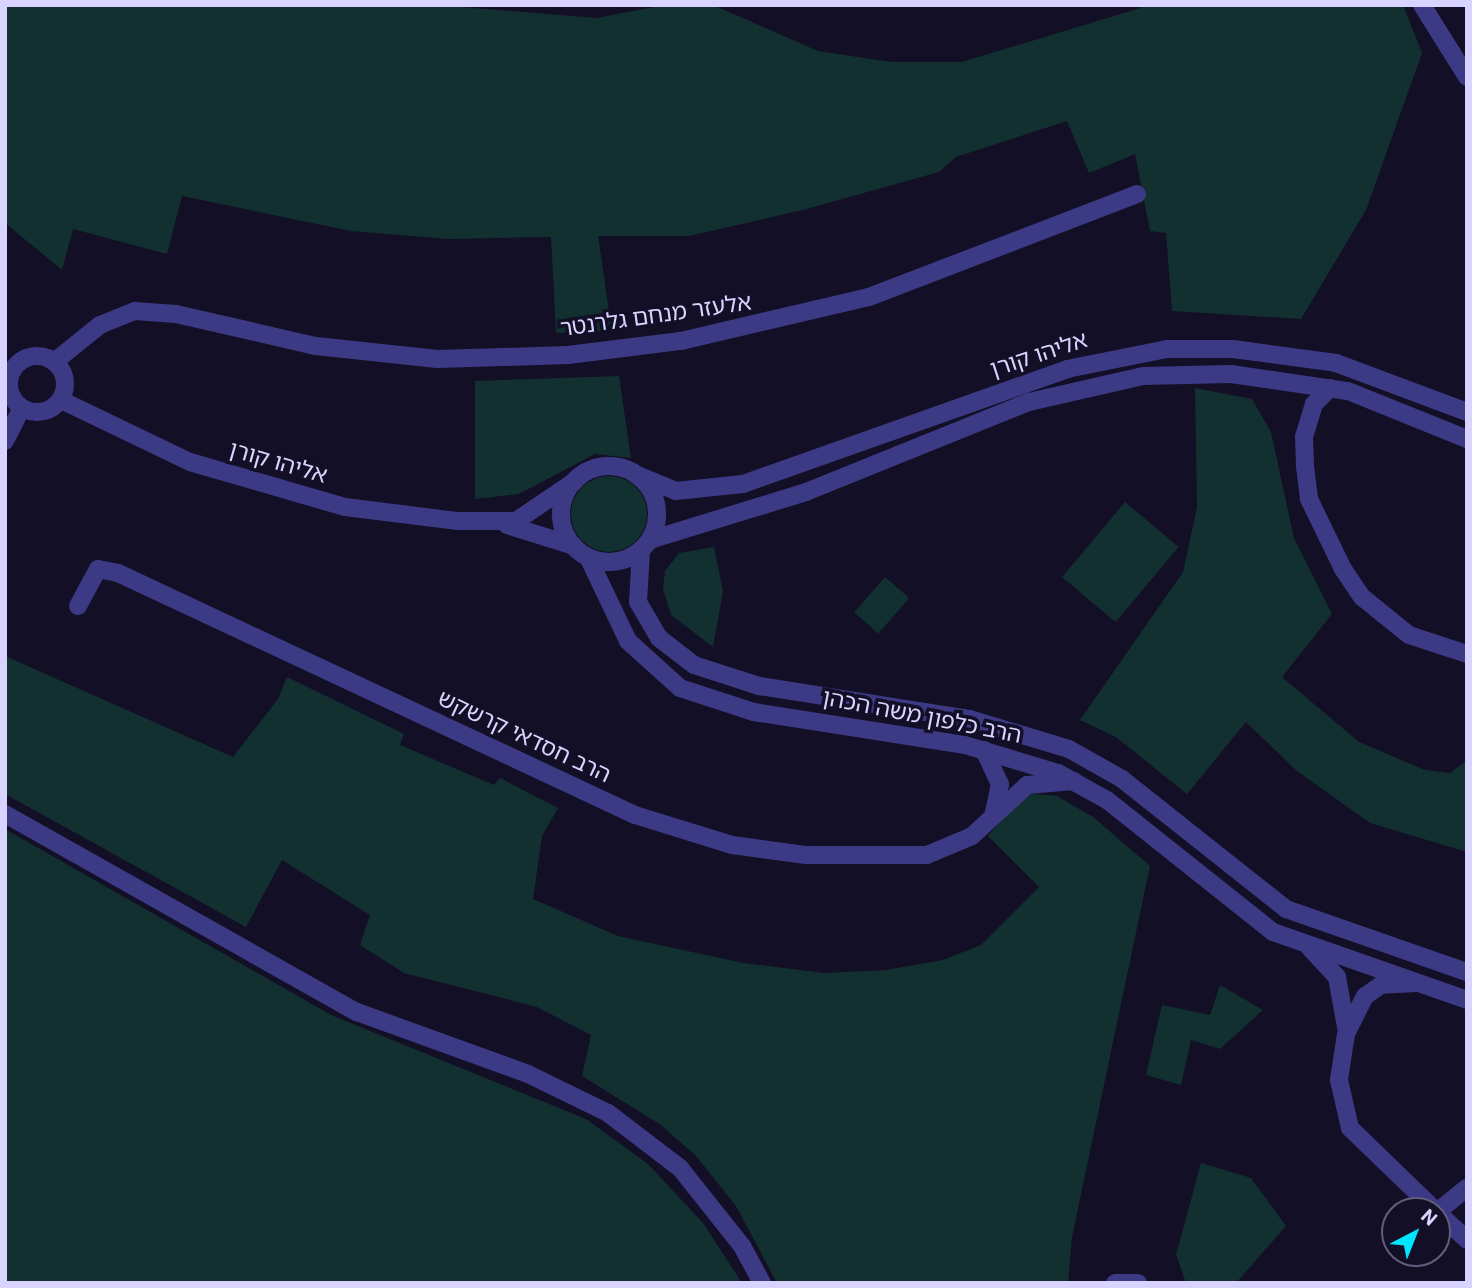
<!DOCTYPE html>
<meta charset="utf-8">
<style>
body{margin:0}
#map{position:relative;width:1472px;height:1288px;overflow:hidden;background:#130f26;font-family:Roboto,"Noto Sans Hebrew",sans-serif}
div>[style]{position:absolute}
.green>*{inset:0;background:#12302f;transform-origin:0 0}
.round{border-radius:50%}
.minor>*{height:18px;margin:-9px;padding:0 9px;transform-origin:9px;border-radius:9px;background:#3d3a85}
.tertiary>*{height:18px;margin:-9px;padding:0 9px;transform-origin:9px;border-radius:9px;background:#3d3a85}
.tertiary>.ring{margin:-9px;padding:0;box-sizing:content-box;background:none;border:18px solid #3d3a85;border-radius:50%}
span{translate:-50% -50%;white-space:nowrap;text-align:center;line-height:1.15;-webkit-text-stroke:7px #130f26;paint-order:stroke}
.street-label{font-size:23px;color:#d9d4ff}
.frame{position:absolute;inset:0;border:7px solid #d9d4ff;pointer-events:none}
.north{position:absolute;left:1381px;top:1197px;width:70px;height:70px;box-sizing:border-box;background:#130f26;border:2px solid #625e7d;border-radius:50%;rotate:42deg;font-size:19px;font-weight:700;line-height:28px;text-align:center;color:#d9d4ff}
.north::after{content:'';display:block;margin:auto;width:24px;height:32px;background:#00e5ff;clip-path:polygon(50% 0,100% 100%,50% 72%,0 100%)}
</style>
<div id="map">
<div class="green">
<div style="clip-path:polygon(5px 5px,436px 5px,597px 18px,664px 5px,713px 5px,818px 51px,891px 62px,962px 62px,1150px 5px,1403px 5px,1422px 53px,1366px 210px,1301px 319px,1172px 311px,1166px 233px,1150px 231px,1135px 154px,1089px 173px,1067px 121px,956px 157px,939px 172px,803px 210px,689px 236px,598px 236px,612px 331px,556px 333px,551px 237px,448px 239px,351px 231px,182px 196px,167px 254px,73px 229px,62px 270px,5px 223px)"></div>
<div style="clip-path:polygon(619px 376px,631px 458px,595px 454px,519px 494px,475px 499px,475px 381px)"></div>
<div style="clip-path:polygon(1195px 388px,1252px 399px,1271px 432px,1294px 538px,1332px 614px,1282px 677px,1359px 742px,1425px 770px,1450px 773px,1467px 760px,1467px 852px,1370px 823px,1297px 771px,1246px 722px,1187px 794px,1116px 737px,1080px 720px,1183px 572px,1197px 507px)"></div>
<div class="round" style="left:571px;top:476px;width:76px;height:76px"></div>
<div style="left:1125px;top:502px;width:70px;height:98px;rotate:40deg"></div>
<div style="clip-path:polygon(714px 547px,723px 591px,713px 647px,671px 615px,663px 589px,665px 571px,679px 553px)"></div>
<div style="left:885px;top:577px;width:32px;height:47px;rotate:41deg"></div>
<div style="clip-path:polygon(5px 656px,233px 757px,278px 699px,287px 677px,404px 734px,400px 745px,494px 785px,500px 778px,558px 808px,542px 836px,533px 899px,618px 936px,743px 963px,824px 973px,886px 970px,943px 960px,981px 945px,1039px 887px,988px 836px,1025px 793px,1057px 796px,1093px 817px,1150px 866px,1072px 1237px,1068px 1283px,777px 1283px,736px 1206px,696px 1156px,661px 1125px,582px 1076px,591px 1035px,537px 1007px,404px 973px,360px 945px,370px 915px,282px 860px,246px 927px,5px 794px)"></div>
<div style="clip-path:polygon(5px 829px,331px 1015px,586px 1119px,648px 1164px,703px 1223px,742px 1283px,5px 1283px)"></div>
<div style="clip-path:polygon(1220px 985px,1263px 1010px,1220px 1049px,1191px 1040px,1181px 1085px,1146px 1075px,1162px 1005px,1210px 1015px)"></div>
<div style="clip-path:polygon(1201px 1163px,1251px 1178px,1286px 1226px,1236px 1283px,1186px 1283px,1176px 1255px)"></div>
</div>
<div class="minor">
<div style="left:54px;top:362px;width:59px;rotate:-38.8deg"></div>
<div style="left:100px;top:325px;width:38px;rotate:-22deg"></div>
<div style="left:135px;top:311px;width:41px;rotate:4.2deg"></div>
<div style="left:176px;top:314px;width:144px;rotate:12.9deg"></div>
<div style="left:316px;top:346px;width:122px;rotate:6.1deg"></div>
<div style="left:437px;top:359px;width:131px;rotate:-1.7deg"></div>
<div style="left:568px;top:355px;width:114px;rotate:-7.1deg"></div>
<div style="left:681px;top:341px;width:193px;rotate:-13.2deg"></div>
<div style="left:869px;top:297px;width:287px;rotate:-21deg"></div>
<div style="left:1330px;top:388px;width:23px;rotate:135deg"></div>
<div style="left:1314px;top:404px;width:34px;rotate:107deg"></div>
<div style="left:1304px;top:437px;width:29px;rotate:88deg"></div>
<div style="left:1305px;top:466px;width:33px;rotate:83deg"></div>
<div style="left:1309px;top:499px;width:78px;rotate:64.1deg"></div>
<div style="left:1343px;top:569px;width:34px;rotate:56deg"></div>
<div style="left:1362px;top:597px;width:60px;rotate:39deg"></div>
<div style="left:1409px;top:635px;width:61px;rotate:18.1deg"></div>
<div style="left:5px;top:441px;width:37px;rotate:-63deg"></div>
<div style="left:78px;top:606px;width:42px;rotate:-61.6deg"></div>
<div style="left:98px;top:569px;width:20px;rotate:11deg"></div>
<div style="left:118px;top:573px;width:571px;rotate:25.08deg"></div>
<div style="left:635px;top:815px;width:102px;rotate:17.2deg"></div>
<div style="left:732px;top:845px;width:75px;rotate:7.7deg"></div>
<div style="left:806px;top:855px;width:121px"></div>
<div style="left:927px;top:855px;width:49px;rotate:-22.9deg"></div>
<div style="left:972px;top:836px;width:75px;rotate:-42.8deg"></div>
<div style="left:1027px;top:785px;width:47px;rotate:-4.9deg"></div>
<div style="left:984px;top:750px;width:38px;rotate:65deg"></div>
<div style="left:1000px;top:784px;width:30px;rotate:102deg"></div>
<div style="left:5px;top:814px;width:404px;rotate:29.4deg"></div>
<div style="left:357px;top:1012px;width:182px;rotate:19.9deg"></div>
<div style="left:528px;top:1074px;width:89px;rotate:26deg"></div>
<div style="left:608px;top:1113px;width:91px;rotate:37.4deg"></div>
<div style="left:680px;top:1168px;width:100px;rotate:51.5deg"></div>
<div style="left:742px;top:1246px;width:42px;rotate:61.6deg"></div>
<div style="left:1310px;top:948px;width:40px;rotate:47deg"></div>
<div style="left:1337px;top:977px;width:51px;rotate:79.8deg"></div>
<div style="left:1417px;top:983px;width:36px;rotate:177deg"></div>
<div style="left:1381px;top:985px;width:19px;rotate:145deg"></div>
<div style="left:1365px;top:996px;width:42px;rotate:116.6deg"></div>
<div style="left:1346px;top:1034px;width:47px;rotate:98.7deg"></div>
<div style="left:1339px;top:1080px;width:49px;rotate:77.1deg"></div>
<div style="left:1350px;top:1128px;width:120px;rotate:44deg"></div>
<div style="left:1437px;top:1212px;width:41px;rotate:43deg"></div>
<div style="left:1437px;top:1212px;width:38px;rotate:-39deg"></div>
<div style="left:1115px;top:1283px;width:23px"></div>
</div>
<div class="tertiary">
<div style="left:1422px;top:5px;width:85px;rotate:58deg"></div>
<div class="ring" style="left:9px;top:356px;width:38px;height:38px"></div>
<div style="left:61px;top:400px;width:143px;rotate:25.7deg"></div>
<div style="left:190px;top:462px;width:161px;rotate:16.2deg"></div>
<div style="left:345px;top:507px;width:114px;rotate:7.1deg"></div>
<div style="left:458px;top:521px;width:58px"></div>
<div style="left:516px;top:521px;width:71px;rotate:-34.1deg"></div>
<div class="ring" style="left:561px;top:466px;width:78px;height:78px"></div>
<div style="left:635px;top:474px;width:44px;rotate:22.5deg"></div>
<div style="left:676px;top:491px;width:67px;rotate:-6deg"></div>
<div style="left:743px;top:484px;width:344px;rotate:-19.5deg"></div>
<div style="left:1067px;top:369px;width:102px;rotate:-11.3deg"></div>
<div style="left:1167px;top:349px;width:66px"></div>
<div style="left:1233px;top:349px;width:104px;rotate:7.7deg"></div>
<div style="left:1336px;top:363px;width:140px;rotate:20.5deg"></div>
<div style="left:507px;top:525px;width:70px;rotate:17.4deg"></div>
<div style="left:650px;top:540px;width:163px;rotate:-17.1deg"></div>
<div style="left:806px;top:492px;width:240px;rotate:-22deg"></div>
<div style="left:1029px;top:402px;width:117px;rotate:-12.8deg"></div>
<div style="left:1143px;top:376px;width:88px;rotate:-1.3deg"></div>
<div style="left:1231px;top:374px;width:118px;rotate:8.3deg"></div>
<div style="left:1348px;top:391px;width:128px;rotate:22deg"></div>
<div style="left:641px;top:550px;width:52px;rotate:93.3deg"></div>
<div style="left:638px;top:602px;width:42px;rotate:59.7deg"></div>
<div style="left:659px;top:638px;width:44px;rotate:37.6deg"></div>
<div style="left:694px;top:665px;width:68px;rotate:17.9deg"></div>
<div style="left:759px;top:686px;width:214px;rotate:8.9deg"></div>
<div style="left:970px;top:719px;width:103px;rotate:16.9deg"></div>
<div style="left:1069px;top:749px;width:61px;rotate:29.5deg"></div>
<div style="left:1122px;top:779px;width:209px;rotate:38.4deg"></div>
<div style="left:1286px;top:909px;width:192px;rotate:19.2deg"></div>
<div style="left:588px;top:557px;width:93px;rotate:64.5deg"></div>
<div style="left:628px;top:641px;width:70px;rotate:42.1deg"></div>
<div style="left:680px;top:688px;width:78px;rotate:18deg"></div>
<div style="left:754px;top:712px;width:214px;rotate:8.9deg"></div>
<div style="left:965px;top:745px;width:97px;rotate:16.8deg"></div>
<div style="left:1058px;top:773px;width:56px;rotate:28.9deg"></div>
<div style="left:1107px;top:800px;width:212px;rotate:38.5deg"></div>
<div style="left:1273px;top:932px;width:206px;rotate:19.3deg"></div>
</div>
<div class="street-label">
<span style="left:656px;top:316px;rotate:-8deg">אלעזר מנחם גלרנטר</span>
<span style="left:1039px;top:355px;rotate:-18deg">אליהו קורן</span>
<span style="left:278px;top:463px;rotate:16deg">אליהו קורן</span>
<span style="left:922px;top:717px;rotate:11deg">הרב כלפון משה הכהן</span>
<span style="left:524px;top:737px;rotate:25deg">הרב חסדאי קרשקש</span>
</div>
<div class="frame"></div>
<div class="north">N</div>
</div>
